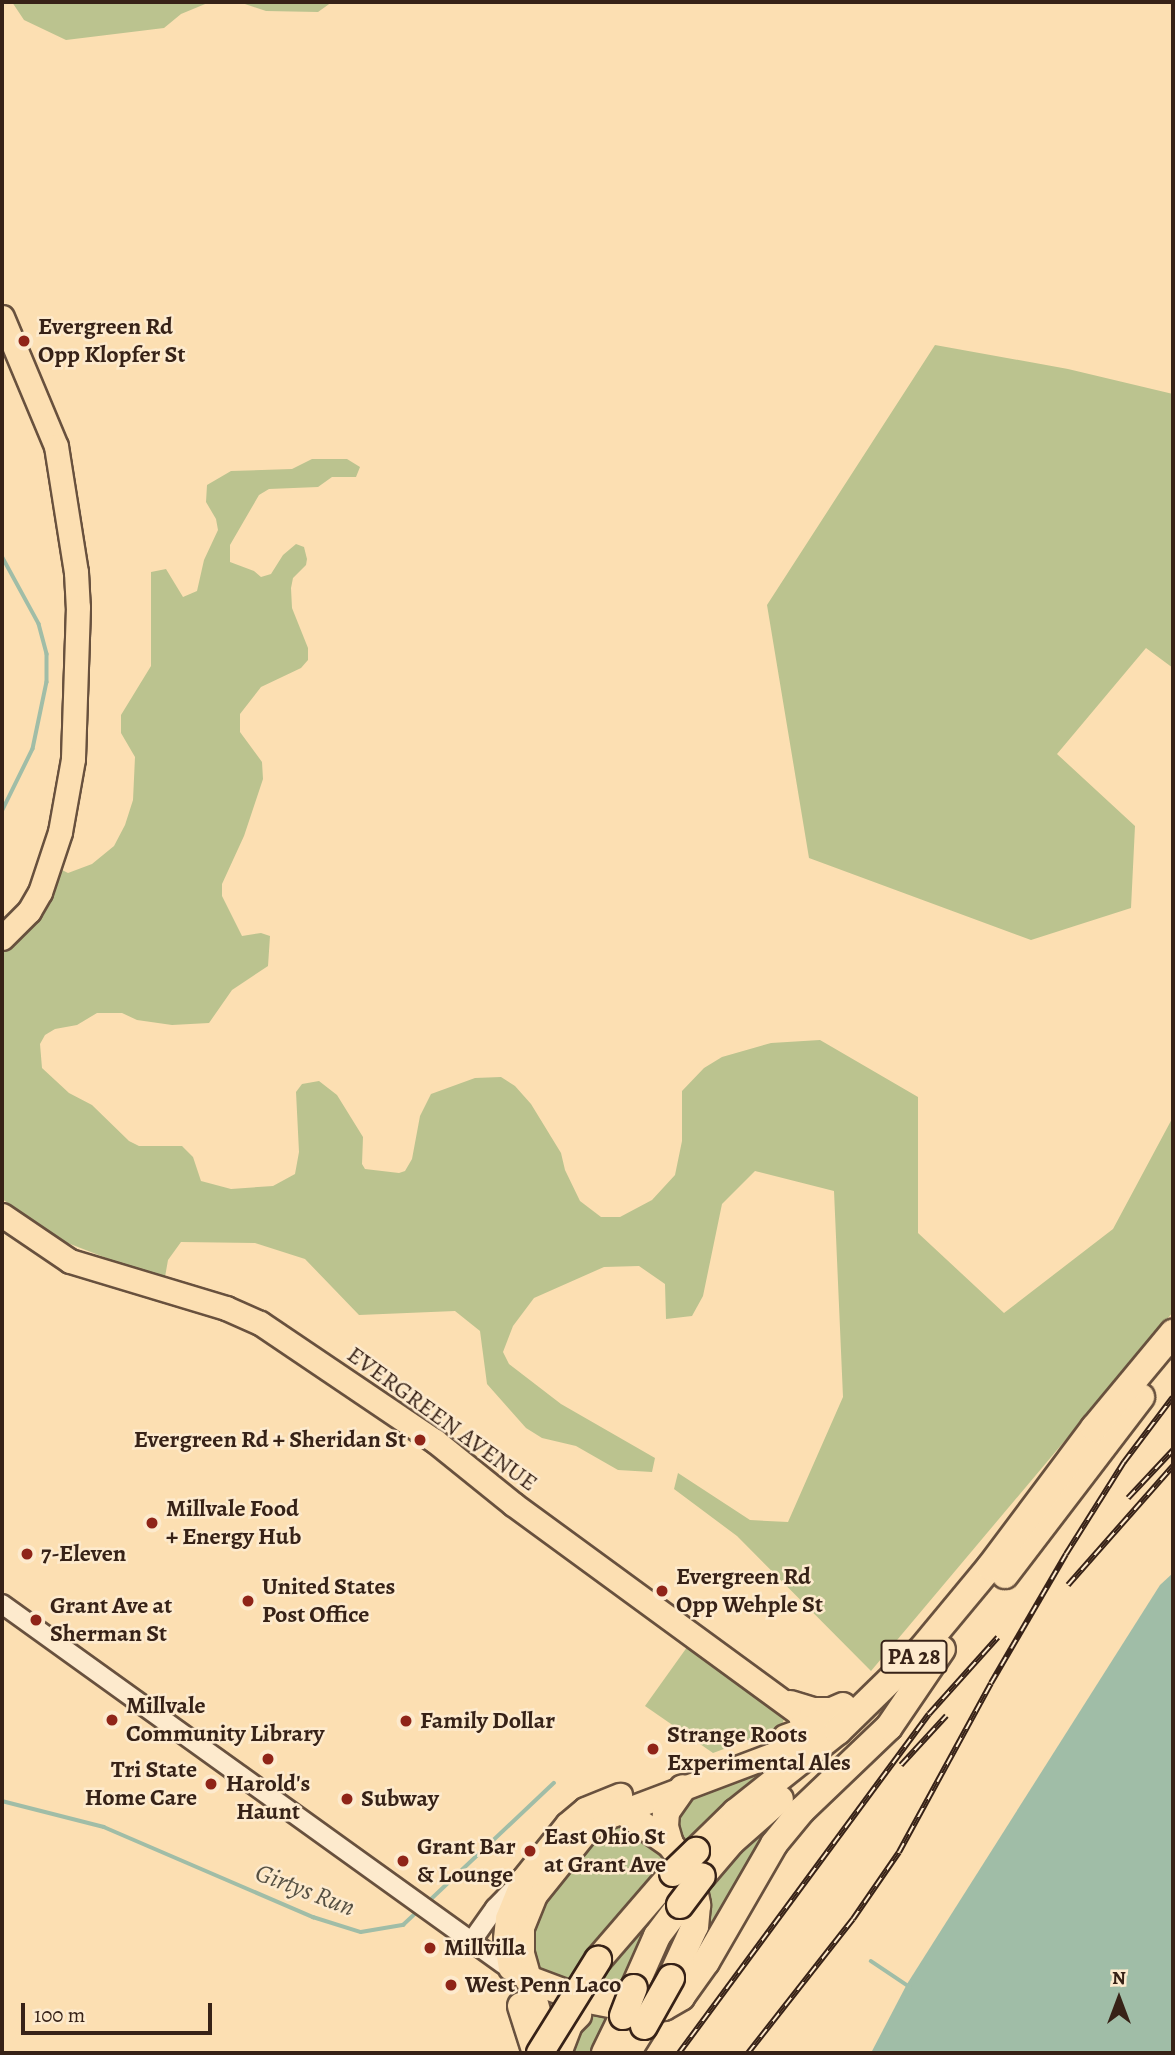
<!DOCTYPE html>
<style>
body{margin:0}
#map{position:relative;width:1175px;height:2055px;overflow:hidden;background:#fcdfb2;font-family:Alegreya,serif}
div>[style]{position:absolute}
.green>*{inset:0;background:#bbc38f}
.water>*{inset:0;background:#a0bda7}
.stream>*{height:3.5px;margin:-1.75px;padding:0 1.75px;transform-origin:1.75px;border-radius:1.75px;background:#a0bda7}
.roads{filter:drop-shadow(2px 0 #68513e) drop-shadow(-2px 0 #68513e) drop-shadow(0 2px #68513e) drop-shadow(0 -2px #68513e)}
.minor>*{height:18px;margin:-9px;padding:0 9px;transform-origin:9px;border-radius:9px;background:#fdeacd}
.major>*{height:23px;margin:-11.5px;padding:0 11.5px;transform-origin:11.5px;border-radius:11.5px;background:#fcdfb2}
.highway>*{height:26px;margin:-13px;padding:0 13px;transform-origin:13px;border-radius:13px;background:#fcdfb2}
.rail>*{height:6px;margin-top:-3px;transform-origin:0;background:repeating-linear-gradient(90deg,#fdeacd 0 10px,#372217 0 20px);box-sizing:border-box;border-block:2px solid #372217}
.bridges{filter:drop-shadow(2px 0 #372217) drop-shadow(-2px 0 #372217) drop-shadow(0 2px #372217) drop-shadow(0 -2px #372217)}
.highway-bridge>*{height:26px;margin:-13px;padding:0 13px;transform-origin:13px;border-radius:13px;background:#fcdfb2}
.dots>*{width:19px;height:19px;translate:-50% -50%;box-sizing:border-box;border:4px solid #fdeacd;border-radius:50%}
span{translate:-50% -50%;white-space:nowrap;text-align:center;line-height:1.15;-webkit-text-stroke:5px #fdeacd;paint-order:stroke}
.shield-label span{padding:2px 5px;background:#fdeacd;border:2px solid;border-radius:5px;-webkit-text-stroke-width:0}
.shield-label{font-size:23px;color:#372217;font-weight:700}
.poi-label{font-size:24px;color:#372217;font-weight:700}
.left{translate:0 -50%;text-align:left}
.right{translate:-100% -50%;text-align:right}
.street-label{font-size:24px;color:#372217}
.water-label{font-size:26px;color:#565042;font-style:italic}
.frame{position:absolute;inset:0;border:4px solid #372217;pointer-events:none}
.north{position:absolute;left:1084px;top:1964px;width:70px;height:70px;-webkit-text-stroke:5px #fdeacd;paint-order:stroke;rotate:0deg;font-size:19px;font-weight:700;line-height:28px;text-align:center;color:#372217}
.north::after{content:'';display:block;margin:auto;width:24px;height:32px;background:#372217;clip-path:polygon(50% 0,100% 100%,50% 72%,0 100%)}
.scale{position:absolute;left:21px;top:2003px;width:191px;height:32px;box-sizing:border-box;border:4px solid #372217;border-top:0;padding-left:9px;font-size:21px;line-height:24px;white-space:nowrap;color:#372217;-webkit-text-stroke:5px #fdeacd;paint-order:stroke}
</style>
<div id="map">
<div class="green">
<div style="clip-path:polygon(12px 2px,332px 2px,318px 12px,266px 11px,239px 2px,210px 2px,181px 14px,164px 28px,66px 40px,24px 20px)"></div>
<div style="clip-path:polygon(935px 345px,1068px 369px,1173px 394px,1173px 668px,1146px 648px,1057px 754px,1135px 826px,1131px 908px,1031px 940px,809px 858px,767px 605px)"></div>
<div style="clip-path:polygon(312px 459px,347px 459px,360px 467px,356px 477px,332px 477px,318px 487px,269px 489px,259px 495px,230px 545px,230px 562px,254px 571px,261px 577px,271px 574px,283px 555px,296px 544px,304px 547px,307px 559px,306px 565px,293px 578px,291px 588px,292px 608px,308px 648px,308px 660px,301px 668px,261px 687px,240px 714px,240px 732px,262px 762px,263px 779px,244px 836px,222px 884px,222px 896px,242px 936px,261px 933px,270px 936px,268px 966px,232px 990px,209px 1023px,172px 1025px,137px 1020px,122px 1013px,97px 1013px,77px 1025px,55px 1029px,45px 1035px,40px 1044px,42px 1068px,69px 1093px,92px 1105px,129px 1141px,139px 1146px,182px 1146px,193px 1157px,201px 1181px,231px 1189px,273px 1186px,295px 1174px,299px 1152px,296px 1092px,302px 1084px,319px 1081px,337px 1095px,363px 1137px,362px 1164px,365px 1169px,399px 1173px,405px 1171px,412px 1159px,420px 1116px,431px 1094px,475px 1078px,501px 1077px,515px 1086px,531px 1104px,561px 1153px,565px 1170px,580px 1201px,601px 1217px,620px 1217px,652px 1200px,675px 1175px,682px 1141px,682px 1091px,704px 1068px,722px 1057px,771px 1043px,820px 1040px,918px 1097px,918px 1233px,1004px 1313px,1113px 1229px,1173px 1117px,1173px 1312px,871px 1671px,737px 1536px,674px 1489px,678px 1473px,750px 1520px,788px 1522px,843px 1397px,834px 1191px,755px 1171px,722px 1204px,703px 1296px,692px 1316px,666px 1319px,665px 1284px,639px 1266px,604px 1267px,534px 1298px,513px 1326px,503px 1352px,509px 1364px,561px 1404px,655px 1458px,652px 1472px,618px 1470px,576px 1446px,542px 1438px,526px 1428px,487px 1384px,480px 1331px,455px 1311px,359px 1315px,305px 1259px,255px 1243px,181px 1242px,168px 1260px,165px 1277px,140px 1271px,65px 1242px,2px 1199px,2px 948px,31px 924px,60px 869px,68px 873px,92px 864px,114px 846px,125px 825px,133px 800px,135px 757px,121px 733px,121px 715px,151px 666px,151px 572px,166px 569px,183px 597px,197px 591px,204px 560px,218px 530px,216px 519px,206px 502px,207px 485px,231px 471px,292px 469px)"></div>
<div style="clip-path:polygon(690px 1643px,782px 1712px,784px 1719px,781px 1728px,713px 1753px,645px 1706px)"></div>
<div style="clip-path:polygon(786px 1756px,682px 1850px,674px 1810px,680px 1802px)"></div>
<div style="clip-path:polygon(787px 1812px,689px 1973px,701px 1897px,732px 1862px)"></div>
<div style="clip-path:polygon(620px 1817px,672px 1860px,651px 1910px,666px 1907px,617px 1998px,541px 1971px,534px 1950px,532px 1918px,582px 1850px)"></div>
<div style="clip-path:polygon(610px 2013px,593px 2053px,571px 2053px,574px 2038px,589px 2015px)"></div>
</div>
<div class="water">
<div style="clip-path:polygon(1173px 1573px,1173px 2053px,871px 2053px,907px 1984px,1160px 1585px)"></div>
</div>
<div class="stream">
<div style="left:2px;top:556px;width:77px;rotate:61.4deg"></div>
<div style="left:39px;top:624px;width:31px;rotate:75deg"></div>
<div style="left:47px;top:654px;width:28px;rotate:90deg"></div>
<div style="left:47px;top:682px;width:68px;rotate:101.8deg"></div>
<div style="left:33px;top:749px;width:70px;rotate:116.2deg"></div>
<div style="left:2px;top:1801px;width:105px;rotate:14.3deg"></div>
<div style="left:104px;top:1827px;width:228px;rotate:23.3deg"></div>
<div style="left:313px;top:1917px;width:50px;rotate:17.4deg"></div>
<div style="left:361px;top:1932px;width:43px;rotate:-9.5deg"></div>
<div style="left:403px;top:1925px;width:23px;rotate:-43deg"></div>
<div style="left:428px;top:1902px;width:173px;rotate:-43.4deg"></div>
<div style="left:871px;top:1961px;width:47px;rotate:33.7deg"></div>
</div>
<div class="roads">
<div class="minor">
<div style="left:2px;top:1604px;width:626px;rotate:35.7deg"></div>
<div style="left:471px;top:1942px;width:42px;rotate:-54.8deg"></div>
<div style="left:495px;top:1908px;width:32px;rotate:-46deg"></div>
</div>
<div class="major">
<div style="left:2px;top:317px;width:140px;rotate:67.3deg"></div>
<div style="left:56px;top:446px;width:128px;rotate:81deg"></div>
<div style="left:76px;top:572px;width:35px;rotate:87deg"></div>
<div style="left:78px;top:607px;width:152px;rotate:91.9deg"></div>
<div style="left:73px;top:759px;width:74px;rotate:100.1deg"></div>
<div style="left:60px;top:832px;width:63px;rotate:108.4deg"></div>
<div style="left:40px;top:892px;width:22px;rotate:120deg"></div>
<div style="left:29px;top:911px;width:38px;rotate:135deg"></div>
<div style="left:2px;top:1215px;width:82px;rotate:34.1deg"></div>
<div style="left:70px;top:1261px;width:163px;rotate:16.8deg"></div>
<div style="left:226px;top:1308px;width:37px;rotate:24deg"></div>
<div style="left:260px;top:1323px;width:211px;rotate:34deg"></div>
<div style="left:435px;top:1441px;width:100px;rotate:38.9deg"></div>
<div style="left:513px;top:1504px;width:354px;rotate:36.2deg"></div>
<div style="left:799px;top:1713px;width:9px;rotate:72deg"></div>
<div style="left:802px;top:1722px;width:16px;rotate:97deg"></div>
<div style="left:800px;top:1738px;width:17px;rotate:140deg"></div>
<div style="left:787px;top:1749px;width:198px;rotate:159.3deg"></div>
<div style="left:602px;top:1819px;width:23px;rotate:140deg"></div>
<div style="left:584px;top:1834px;width:78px;rotate:128.8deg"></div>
<div style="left:535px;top:1895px;width:35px;rotate:112deg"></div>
<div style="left:522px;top:1927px;width:26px;rotate:90deg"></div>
<div style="left:522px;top:1953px;width:104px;rotate:74.4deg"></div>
<div style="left:510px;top:1968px;width:30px;rotate:-99deg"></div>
<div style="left:505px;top:1938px;width:20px;rotate:-84deg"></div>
<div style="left:507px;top:1918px;width:42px;rotate:-67.7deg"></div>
<div style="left:523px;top:1879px;width:70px;rotate:-51.3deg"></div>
<div style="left:567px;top:1824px;width:23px;rotate:-40deg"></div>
<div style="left:585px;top:1809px;width:38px;rotate:-22deg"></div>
</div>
<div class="highway">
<div style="left:1005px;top:1575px;width:224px;rotate:-52.6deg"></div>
<div style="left:790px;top:1704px;width:24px;rotate:17deg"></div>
<div style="left:813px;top:1711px;width:19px"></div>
<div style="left:832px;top:1711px;width:12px;rotate:-24deg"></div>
<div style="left:786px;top:1738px;width:32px;rotate:-20deg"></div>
<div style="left:816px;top:1727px;width:30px;rotate:-37deg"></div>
<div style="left:621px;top:1810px;width:60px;rotate:34.8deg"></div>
<div style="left:670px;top:1844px;width:34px;rotate:53deg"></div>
<div style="left:690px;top:1871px;width:35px;rotate:78deg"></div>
<div style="left:697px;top:1905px;width:21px;rotate:95deg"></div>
<div style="left:695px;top:1926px;width:57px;rotate:114.8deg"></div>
<div style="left:670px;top:1844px;width:19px;rotate:-106deg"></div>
<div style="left:665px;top:1826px;width:14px;rotate:-86deg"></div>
<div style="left:666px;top:1812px;width:29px;rotate:-55deg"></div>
<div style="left:696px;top:1851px;width:56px;rotate:-44.3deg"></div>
<div style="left:736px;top:1812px;width:130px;rotate:-38.5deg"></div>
<div style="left:838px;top:1731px;width:116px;rotate:-44.3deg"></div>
<div style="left:921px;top:1650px;width:108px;rotate:-50.3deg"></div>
<div style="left:990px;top:1567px;width:174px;rotate:-53.2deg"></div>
<div style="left:1094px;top:1428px;width:124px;rotate:-50.3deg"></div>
<div style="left:702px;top:1876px;width:45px;rotate:-49.5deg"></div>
<div style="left:731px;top:1842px;width:65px;rotate:-41.3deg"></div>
<div style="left:598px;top:1960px;width:115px;rotate:-49.2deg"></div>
<div style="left:528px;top:1979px;width:54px;rotate:20.4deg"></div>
<div style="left:579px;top:1998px;width:62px;rotate:11.1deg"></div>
<div style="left:640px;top:2010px;width:24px;rotate:-7deg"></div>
<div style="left:664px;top:2007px;width:20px;rotate:-30deg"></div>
<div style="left:681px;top:1997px;width:43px;rotate:-54.5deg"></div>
<div style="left:706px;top:1962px;width:136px;rotate:-60deg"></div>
<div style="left:774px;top:1844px;width:44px;rotate:-50.5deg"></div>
<div style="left:802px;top:1810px;width:120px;rotate:-43.7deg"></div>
<div style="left:889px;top:1727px;width:94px;rotate:-55.8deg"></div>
<div style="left:634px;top:1988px;width:57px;rotate:-66.1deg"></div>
<div style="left:657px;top:1936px;width:39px;rotate:-53deg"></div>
<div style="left:521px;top:2006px;width:49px;rotate:72.3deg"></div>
<div style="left:558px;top:2053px;width:31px;rotate:-69deg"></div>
<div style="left:569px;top:2024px;width:13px;rotate:-45deg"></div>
<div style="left:605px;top:2053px;width:41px;rotate:-64.1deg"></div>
<div style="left:627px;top:2053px;width:32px;rotate:-58deg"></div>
</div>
</div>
<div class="rail">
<div style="left:1128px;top:1498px;width:66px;rotate:-46.8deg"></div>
<div style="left:1068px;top:1585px;width:159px;rotate:-48.6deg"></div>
<div style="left:901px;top:1765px;width:67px;rotate:-47.4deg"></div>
<div style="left:679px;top:2053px;width:421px;rotate:-53.6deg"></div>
<div style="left:929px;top:1714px;width:103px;rotate:-48.1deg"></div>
<div style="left:748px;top:2053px;width:170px;rotate:-51.9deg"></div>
<div style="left:853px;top:1919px;width:81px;rotate:-55.5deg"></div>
<div style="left:899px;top:1852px;width:192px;rotate:-61.4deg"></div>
<div style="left:991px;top:1683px;width:149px;rotate:-59.8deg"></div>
<div style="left:1066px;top:1554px;width:109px;rotate:-57.8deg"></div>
<div style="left:1124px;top:1462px;width:81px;rotate:-53deg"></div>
</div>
<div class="bridges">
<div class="highway-bridge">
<div style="left:673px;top:1873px;width:32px;rotate:-44deg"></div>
<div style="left:680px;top:1905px;width:36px;rotate:-53deg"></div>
<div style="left:623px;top:2016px;width:30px;rotate:-69deg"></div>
<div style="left:644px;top:2026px;width:55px;rotate:-60.6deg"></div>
<div style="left:540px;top:2053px;width:110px;rotate:-58.1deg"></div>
</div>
</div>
<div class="dots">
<div style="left:24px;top:341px;background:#8f2418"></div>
<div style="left:420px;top:1440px;background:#8f2418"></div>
<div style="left:152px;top:1523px;background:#8f2418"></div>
<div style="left:27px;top:1554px;background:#8f2418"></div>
<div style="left:662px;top:1591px;background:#8f2418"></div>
<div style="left:248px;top:1601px;background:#8f2418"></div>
<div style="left:36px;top:1620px;background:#8f2418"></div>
<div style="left:112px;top:1720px;background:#8f2418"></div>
<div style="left:406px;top:1721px;background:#8f2418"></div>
<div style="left:653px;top:1749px;background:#8f2418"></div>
<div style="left:268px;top:1759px;background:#8f2418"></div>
<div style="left:211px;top:1784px;background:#8f2418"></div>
<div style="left:347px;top:1799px;background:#8f2418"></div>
<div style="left:530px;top:1851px;background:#8f2418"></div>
<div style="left:403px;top:1861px;background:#8f2418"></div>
<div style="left:430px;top:1948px;background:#8f2418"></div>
<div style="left:451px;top:1985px;background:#8f2418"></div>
</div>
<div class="shield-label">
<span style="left:914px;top:1657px">PA 28</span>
</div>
<div class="poi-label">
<span class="left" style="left:38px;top:341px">Evergreen Rd<br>Opp Klopfer St</span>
<span class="right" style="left:406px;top:1440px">Evergreen Rd + Sheridan St</span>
<span class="left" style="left:166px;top:1523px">Millvale Food<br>+ Energy Hub</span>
<span class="left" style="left:41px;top:1554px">7-Eleven</span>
<span class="left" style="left:676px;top:1591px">Evergreen Rd<br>Opp Wehple St</span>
<span class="left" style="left:262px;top:1601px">United States<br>Post Office</span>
<span class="left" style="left:50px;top:1620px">Grant Ave at<br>Sherman St</span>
<span class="left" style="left:126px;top:1720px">Millvale<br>Community Library</span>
<span class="left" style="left:420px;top:1721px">Family Dollar</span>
<span class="left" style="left:667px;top:1749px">Strange Roots<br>Experimental Ales</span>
<span class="right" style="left:197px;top:1784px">Tri State<br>Home Care</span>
<span style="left:268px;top:1798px">Harold's<br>Haunt</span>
<span class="left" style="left:361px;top:1799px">Subway</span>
<span class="left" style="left:544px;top:1851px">East Ohio St<br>at Grant Ave</span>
<span class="left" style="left:417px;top:1861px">Grant Bar<br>&amp; Lounge</span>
<span class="left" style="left:444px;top:1948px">Millvilla</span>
<span class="left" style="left:465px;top:1985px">West Penn Laco</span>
</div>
<div class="street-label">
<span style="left:442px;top:1419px;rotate:36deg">EVERGREEN AVENUE</span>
</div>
<div class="water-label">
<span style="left:305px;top:1890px;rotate:21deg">Girtys Run</span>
</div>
<div class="frame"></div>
<div class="north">N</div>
<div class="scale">100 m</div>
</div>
